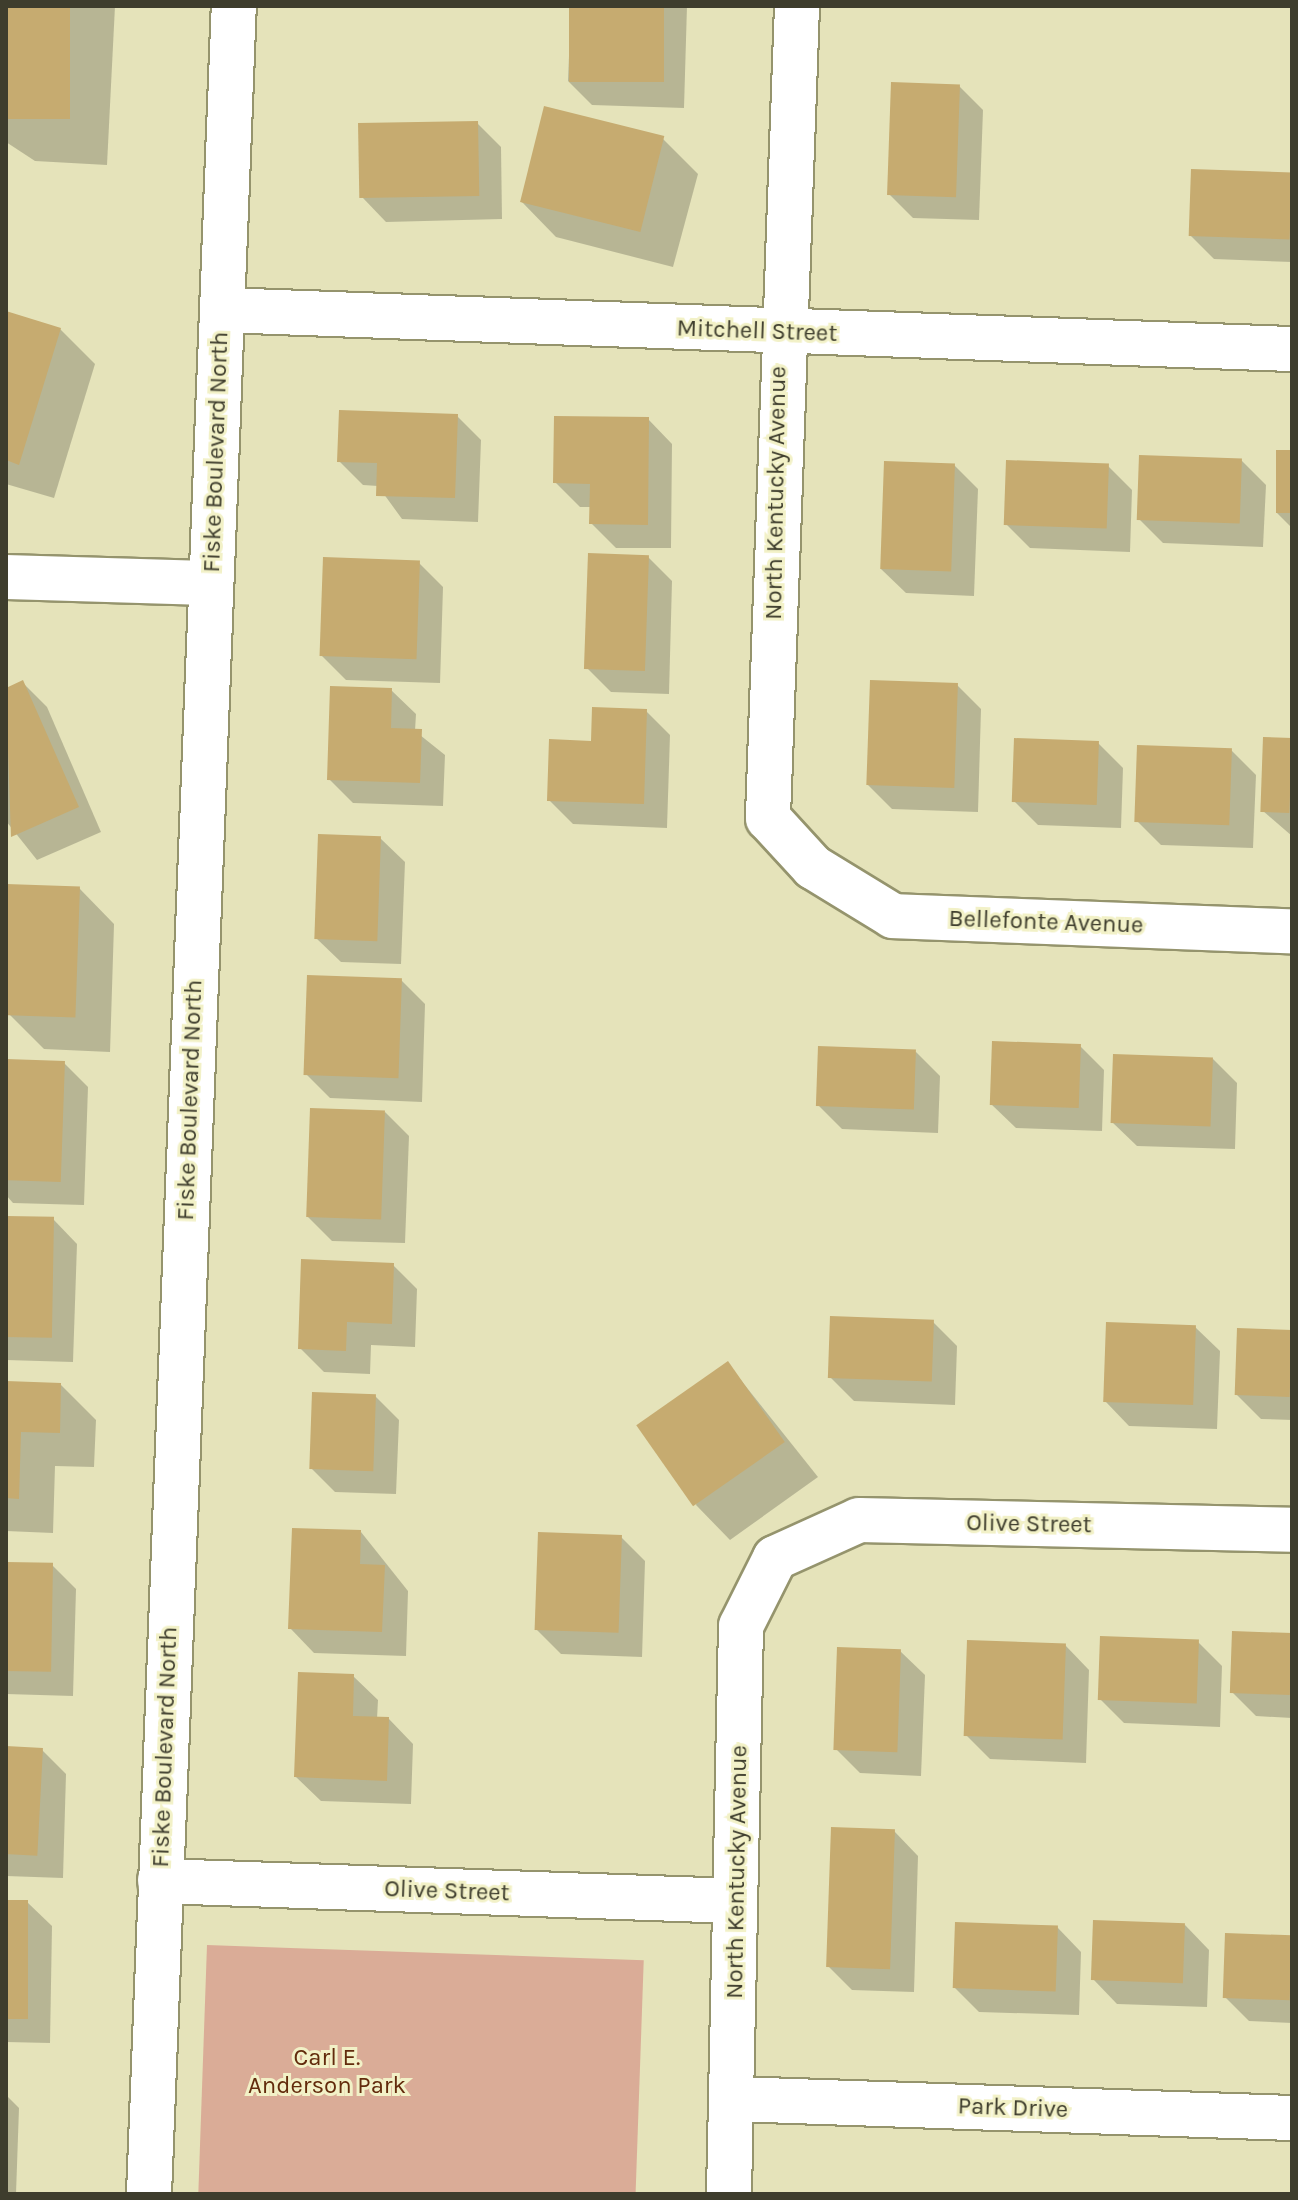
<!DOCTYPE html>
<style>
body{margin:0}
#map{position:relative;width:1298px;height:2200px;overflow:hidden;background:#e5e3ba;font-family:Karla,sans-serif}
div>[style]{position:absolute}
.green>*{inset:0;background:#daac97;transform-origin:0 0}
.shadow>*{inset:0;background:#0003}
.building>*{inset:0;background:#c6ab70;transform-origin:0 0}
.roads{filter:drop-shadow(2px 0 #95946d) drop-shadow(-2px 0 #95946d) drop-shadow(0 2px #95946d) drop-shadow(0 -2px #95946d)}
.minor>*{height:44px;margin:-22px;padding:0 22px;transform-origin:22px;border-radius:22px;background:#fff}
span{translate:-50% -50%;white-space:nowrap;text-align:center;line-height:1.15;-webkit-text-stroke:6px #f2f1c7;paint-order:stroke}
.street-label{font-size:24px;color:#3e3d2d}
.park-label{font-size:24px;color:#622b0c}
.frame{position:absolute;inset:0;border:8px solid #3e3d2d;pointer-events:none}
</style>
<div id="map">
<div class="green">
<div style="left:207px;top:1945px;width:437px;height:249px;rotate:2deg"></div>
</div>
<div class="shadow">
<div style="clip-path:polygon(6px 6px,115px 6px,107px 165px,35px 161px,6px 142px)"></div>
<div style="clip-path:polygon(571px 6px,687px 6px,684px 108px,592px 105px,568px 81px)"></div>
<div style="clip-path:polygon(959px 86px,983px 110px,979px 220px,913px 218px,889px 194px)"></div>
<div style="clip-path:polygon(477px 123px,501px 147px,502px 219px,386px 222px,362px 197px)"></div>
<div style="clip-path:polygon(663px 139px,698px 174px,673px 267px,556px 237px,521px 201px)"></div>
<div style="clip-path:polygon(1292px 174px,1292px 262px,1214px 259px,1190px 235px)"></div>
<div style="clip-path:polygon(6px 313px,60px 329px,95px 364px,54px 498px,6px 484px)"></div>
<div style="clip-path:polygon(457px 416px,481px 440px,478px 522px,402px 519px,378px 486px,363px 485px,339px 461px)"></div>
<div style="clip-path:polygon(648px 419px,672px 444px,671px 548px,616px 548px,591px 523px,592px 507px,580px 507px,555px 482px)"></div>
<div style="clip-path:polygon(1292px 452px,1292px 528px,1276px 512px)"></div>
<div style="clip-path:polygon(1241px 460px,1266px 485px,1263px 547px,1163px 543px,1139px 519px)"></div>
<div style="clip-path:polygon(954px 465px,978px 489px,974px 596px,906px 593px,881px 569px)"></div>
<div style="clip-path:polygon(1108px 466px,1132px 490px,1130px 552px,1030px 548px,1006px 524px)"></div>
<div style="clip-path:polygon(648px 557px,672px 581px,669px 694px,611px 692px,587px 668px)"></div>
<div style="clip-path:polygon(419px 563px,443px 587px,440px 683px,346px 680px,322px 656px)"></div>
<div style="clip-path:polygon(23px 683px,47px 707px,101px 832px,37px 860px,6px 821px,6px 690px)"></div>
<div style="clip-path:polygon(957px 685px,981px 709px,978px 812px,892px 809px,868px 785px)"></div>
<div style="clip-path:polygon(391px 690px,416px 714px,415px 731px,445px 755px,443px 806px,353px 803px,329px 779px)"></div>
<div style="clip-path:polygon(646px 711px,670px 735px,667px 828px,573px 824px,549px 800px,593px 743px)"></div>
<div style="clip-path:polygon(1292px 740px,1292px 836px,1263px 811px)"></div>
<div style="clip-path:polygon(1098px 743px,1123px 768px,1121px 828px,1038px 825px,1014px 801px)"></div>
<div style="clip-path:polygon(1231px 750px,1256px 775px,1253px 848px,1161px 845px,1137px 821px)"></div>
<div style="clip-path:polygon(380px 838px,405px 862px,401px 964px,341px 962px,316px 938px)"></div>
<div style="clip-path:polygon(6px 886px,79px 888px,114px 924px,110px 1052px,44px 1049px,9px 1014px)"></div>
<div style="clip-path:polygon(401px 980px,425px 1004px,422px 1102px,330px 1098px,306px 1074px)"></div>
<div style="clip-path:polygon(1080px 1046px,1104px 1070px,1102px 1131px,1016px 1128px,991px 1104px)"></div>
<div style="clip-path:polygon(916px 1052px,940px 1076px,938px 1133px,842px 1129px,818px 1105px)"></div>
<div style="clip-path:polygon(1213px 1059px,1237px 1083px,1235px 1149px,1137px 1146px,1112px 1122px)"></div>
<div style="clip-path:polygon(6px 1061px,64px 1063px,88px 1087px,84px 1205px,13px 1203px,6px 1195px)"></div>
<div style="clip-path:polygon(385px 1112px,409px 1136px,405px 1243px,332px 1241px,308px 1217px)"></div>
<div style="clip-path:polygon(6px 1218px,53px 1219px,77px 1244px,73px 1362px,6px 1360px)"></div>
<div style="clip-path:polygon(393px 1265px,417px 1289px,415px 1347px,371px 1345px,370px 1374px,324px 1372px,300px 1348px)"></div>
<div style="clip-path:polygon(933px 1322px,957px 1346px,955px 1405px,854px 1401px,830px 1377px)"></div>
<div style="clip-path:polygon(1195px 1327px,1220px 1351px,1217px 1429px,1129px 1426px,1105px 1401px)"></div>
<div style="clip-path:polygon(1292px 1332px,1292px 1420px,1261px 1419px,1237px 1395px)"></div>
<div style="clip-path:polygon(728px 1364px,818px 1477px,730px 1540px,696px 1505px)"></div>
<div style="clip-path:polygon(6px 1383px,61px 1385px,96px 1420px,94px 1467px,55px 1466px,53px 1533px,6px 1531px)"></div>
<div style="clip-path:polygon(375px 1396px,399px 1420px,396px 1494px,335px 1492px,311px 1468px)"></div>
<div style="clip-path:polygon(361px 1532px,408px 1591px,406px 1656px,314px 1653px,290px 1628px)"></div>
<div style="clip-path:polygon(621px 1537px,645px 1561px,642px 1657px,561px 1654px,537px 1630px)"></div>
<div style="clip-path:polygon(6px 1564px,52px 1565px,76px 1589px,73px 1696px,6px 1694px)"></div>
<div style="clip-path:polygon(1292px 1635px,1292px 1718px,1256px 1716px,1232px 1692px)"></div>
<div style="clip-path:polygon(1198px 1642px,1222px 1666px,1220px 1727px,1124px 1723px,1100px 1699px)"></div>
<div style="clip-path:polygon(1065px 1645px,1089px 1670px,1086px 1763px,990px 1759px,966px 1735px)"></div>
<div style="clip-path:polygon(900px 1651px,925px 1675px,921px 1776px,860px 1773px,836px 1749px)"></div>
<div style="clip-path:polygon(353px 1676px,378px 1700px,377px 1719px,389px 1719px,413px 1744px,411px 1804px,321px 1801px,296px 1777px)"></div>
<div style="clip-path:polygon(6px 1748px,42px 1750px,66px 1774px,63px 1878px,6px 1876px)"></div>
<div style="clip-path:polygon(894px 1831px,918px 1856px,914px 1992px,852px 1990px,828px 1966px)"></div>
<div style="clip-path:polygon(6px 1902px,27px 1902px,52px 1926px,50px 2043px,6px 2042px)"></div>
<div style="clip-path:polygon(1185px 1925px,1209px 1950px,1207px 2007px,1117px 2004px,1093px 1979px)"></div>
<div style="clip-path:polygon(1057px 1927px,1081px 1952px,1079px 2015px,979px 2012px,955px 1988px)"></div>
<div style="clip-path:polygon(1292px 1937px,1292px 2023px,1249px 2021px,1225px 1997px)"></div>
<div style="clip-path:polygon(6px 2095px,19px 2108px,16px 2194px,6px 2194px)"></div>
</div>
<div class="building">
<div style="left:6px;top:6px;width:64px;height:113px"></div>
<div style="left:569px;top:6px;width:95px;height:76px"></div>
<div style="left:891px;top:82px;width:69px;height:113px;rotate:2deg"></div>
<div style="left:544px;top:106px;width:124px;height:99px;rotate:14deg"></div>
<div style="left:478px;top:121px;width:75px;height:120px;rotate:89deg"></div>
<div style="left:1191px;top:169px;width:101px;height:67px;rotate:2deg"></div>
<div style="clip-path:polygon(6px 311px,61px 328px,19px 465px,6px 460px)"></div>
<div style="clip-path:polygon(339px 410px,458px 414px,455px 498px,376px 496px,377px 463px,337px 462px)"></div>
<div style="clip-path:polygon(554px 416px,649px 417px,648px 525px,589px 524px,590px 484px,553px 483px)"></div>
<div style="left:1276px;top:450px;width:16px;height:63px"></div>
<div style="left:1139px;top:455px;width:103px;height:65px;rotate:2deg"></div>
<div style="left:1006px;top:460px;width:103px;height:65px;rotate:2deg"></div>
<div style="left:884px;top:461px;width:71px;height:108px;rotate:2deg"></div>
<div style="left:588px;top:553px;width:61px;height:116px;rotate:2deg"></div>
<div style="left:323px;top:557px;width:97px;height:99px;rotate:2deg"></div>
<div style="clip-path:polygon(23px 680px,79px 807px,11px 837px,6px 688px)"></div>
<div style="left:870px;top:680px;width:88px;height:105px;rotate:2deg"></div>
<div style="clip-path:polygon(330px 686px,392px 688px,391px 728px,422px 729px,420px 783px,327px 780px)"></div>
<div style="clip-path:polygon(592px 707px,647px 709px,644px 804px,547px 801px,549px 739px,591px 741px)"></div>
<div style="left:1263px;top:737px;width:29px;height:75px;rotate:2deg"></div>
<div style="left:1014px;top:738px;width:85px;height:64px;rotate:2deg"></div>
<div style="left:1137px;top:745px;width:95px;height:77px;rotate:2deg"></div>
<div style="left:318px;top:834px;width:63px;height:105px;rotate:2deg"></div>
<div style="left:6px;top:884px;width:74px;height:131px;rotate:2deg"></div>
<div style="left:307px;top:975px;width:95px;height:100px;rotate:2deg"></div>
<div style="left:992px;top:1041px;width:89px;height:64px;rotate:2deg"></div>
<div style="left:818px;top:1046px;width:98px;height:60px;rotate:2deg"></div>
<div style="left:1113px;top:1054px;width:100px;height:69px;rotate:2deg"></div>
<div style="left:6px;top:1059px;width:59px;height:121px;rotate:2deg"></div>
<div style="left:310px;top:1108px;width:75px;height:109px;rotate:2deg"></div>
<div style="left:6px;top:1216px;width:48px;height:121px;rotate:1deg"></div>
<div style="clip-path:polygon(301px 1259px,394px 1263px,392px 1324px,347px 1322px,346px 1351px,298px 1349px)"></div>
<div style="left:830px;top:1316px;width:104px;height:62px;rotate:2deg"></div>
<div style="left:1106px;top:1322px;width:90px;height:80px;rotate:2deg"></div>
<div style="left:1237px;top:1328px;width:55px;height:67px;rotate:2deg"></div>
<div style="left:728px;top:1361px;width:99px;height:112px;rotate:55deg"></div>
<div style="clip-path:polygon(6px 1381px,61px 1383px,60px 1433px,21px 1432px,19px 1499px,6px 1498px)"></div>
<div style="left:312px;top:1392px;width:64px;height:77px;rotate:2deg"></div>
<div style="clip-path:polygon(292px 1528px,361px 1530px,360px 1564px,385px 1565px,382px 1632px,288px 1629px)"></div>
<div style="left:538px;top:1532px;width:84px;height:98px;rotate:2deg"></div>
<div style="left:6px;top:1562px;width:47px;height:109px;rotate:1deg"></div>
<div style="left:1232px;top:1631px;width:60px;height:62px;rotate:2deg"></div>
<div style="left:1100px;top:1636px;width:99px;height:64px;rotate:2deg"></div>
<div style="left:967px;top:1640px;width:99px;height:96px;rotate:2deg"></div>
<div style="left:837px;top:1647px;width:64px;height:103px;rotate:2deg"></div>
<div style="clip-path:polygon(298px 1672px,354px 1674px,353px 1716px,389px 1717px,387px 1781px,294px 1777px)"></div>
<div style="left:6px;top:1746px;width:37px;height:108px;rotate:3deg"></div>
<div style="left:831px;top:1827px;width:64px;height:140px;rotate:2deg"></div>
<div style="left:6px;top:1900px;width:22px;height:119px"></div>
<div style="left:1093px;top:1920px;width:92px;height:60px;rotate:2deg"></div>
<div style="left:955px;top:1922px;width:103px;height:66px;rotate:2deg"></div>
<div style="left:1225px;top:1933px;width:67px;height:65px;rotate:2deg"></div>
</div>
<div class="roads">
<div class="minor">
<div style="left:797px;top:6px;width:813px;rotate:92.05deg"></div>
<div style="left:768px;top:818px;width:67px;rotate:47.4deg"></div>
<div style="left:813px;top:867px;width:94px;rotate:31.5deg"></div>
<div style="left:893px;top:916px;width:399px;rotate:2.2deg"></div>
<div style="left:222px;top:310px;width:1071px;rotate:2.09deg"></div>
<div style="left:6px;top:577px;width:204px;rotate:1.7deg"></div>
<div style="left:160px;top:1881px;width:575px;rotate:1.99deg"></div>
<div style="left:734px;top:2099px;width:558px;rotate:1.95deg"></div>
<div style="left:149px;top:2194px;width:2190px;rotate:-87.78deg"></div>
<div style="left:729px;top:2194px;width:568px;rotate:-88.79deg"></div>
<div style="left:741px;top:1626px;width:76px;rotate:-63.4deg"></div>
<div style="left:775px;top:1558px;width:92px;rotate:-24.3deg"></div>
<div style="left:859px;top:1520px;width:433px;rotate:1.3deg"></div>
</div>
</div>
<div class="street-label">
<span style="left:757px;top:331px;rotate:2deg">Mitchell Street</span>
<span style="left:216px;top:452px;rotate:-88deg">Fiske Boulevard North</span>
<span style="left:776px;top:493px;rotate:-89deg">North Kentucky Avenue</span>
<span style="left:1046px;top:922px;rotate:2deg">Bellefonte Avenue</span>
<span style="left:190px;top:1100px;rotate:-88deg">Fiske Boulevard North</span>
<span style="left:1029px;top:1524px;rotate:1deg">Olive Street</span>
<span style="left:165px;top:1747px;rotate:-88deg">Fiske Boulevard North</span>
<span style="left:737px;top:1872px;rotate:-89deg">North Kentucky Avenue</span>
<span style="left:447px;top:1891px;rotate:2deg">Olive Street</span>
<span style="left:1013px;top:2108px;rotate:2deg">Park Drive</span>
</div>
<div class="park-label">
<span style="left:327px;top:2072px">Carl E.<br>Anderson Park</span>
</div>
<div class="frame"></div>
</div>
